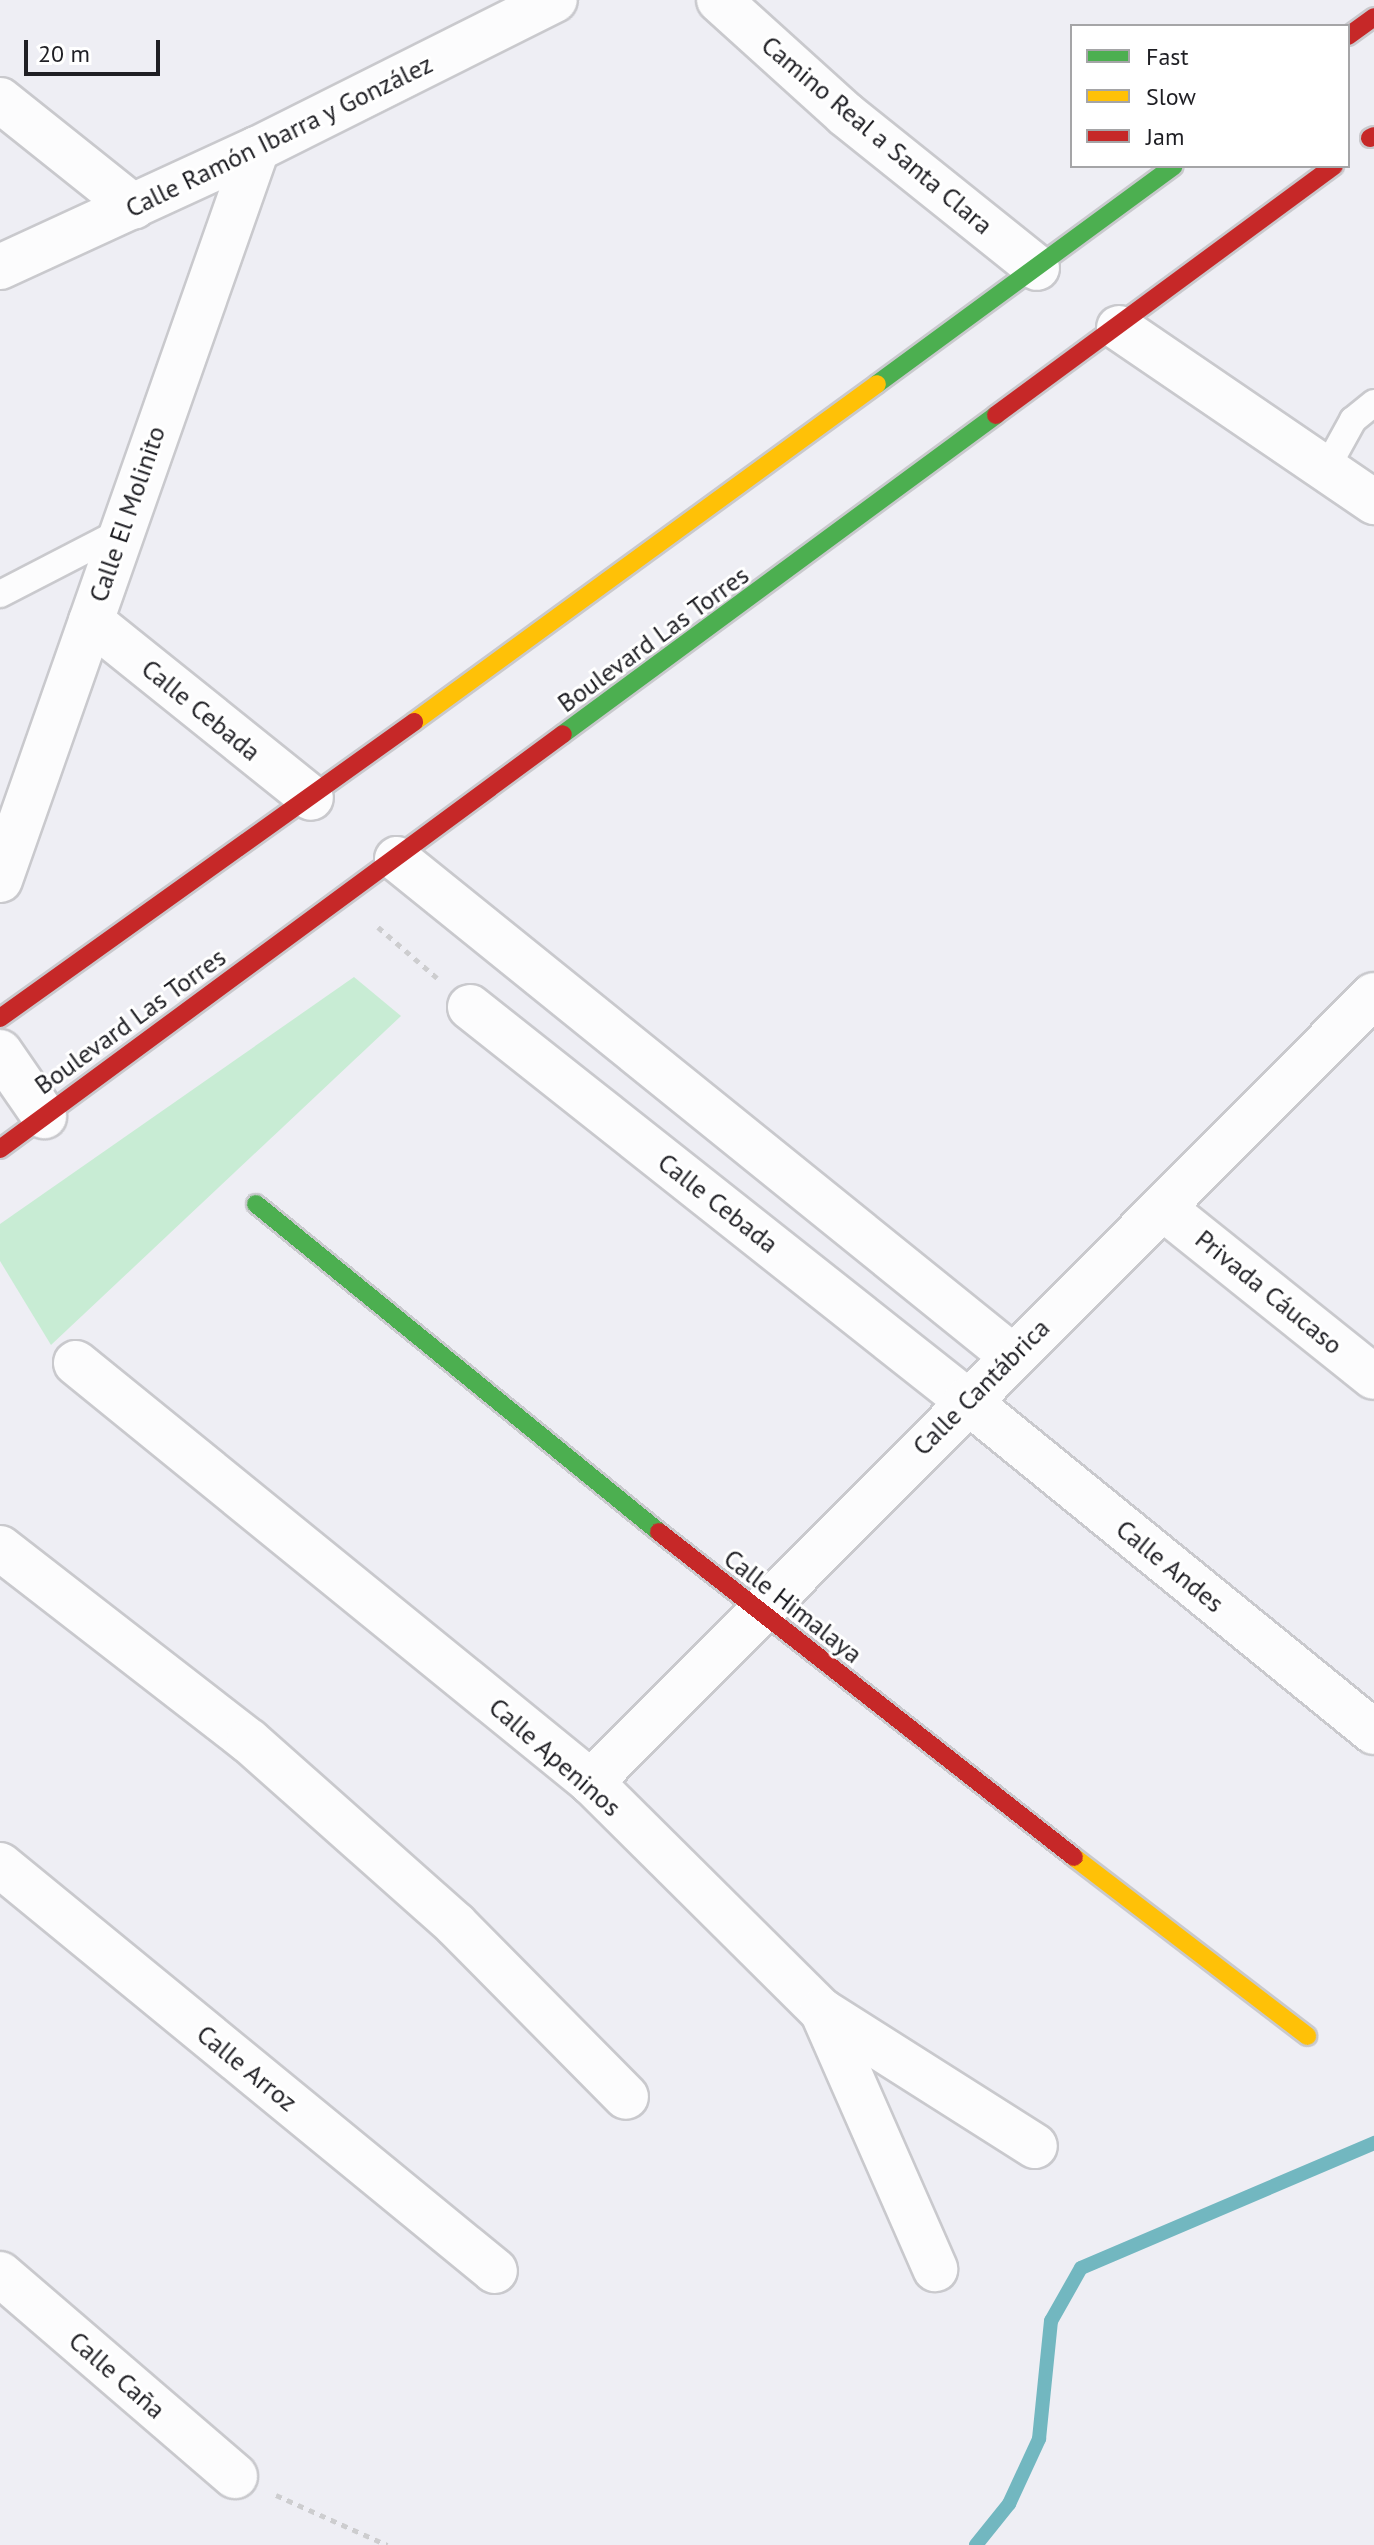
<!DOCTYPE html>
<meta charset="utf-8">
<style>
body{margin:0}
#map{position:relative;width:1374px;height:2545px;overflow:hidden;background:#eeeef4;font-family:"PT Sans",sans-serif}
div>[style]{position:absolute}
.green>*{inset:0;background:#c8ecd4}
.stream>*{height:14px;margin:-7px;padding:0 7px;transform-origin:7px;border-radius:7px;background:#72b7c0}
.path>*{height:5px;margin-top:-2.5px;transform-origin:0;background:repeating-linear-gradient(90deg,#cdcdcf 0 6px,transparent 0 12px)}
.roads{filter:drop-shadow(2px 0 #c9c9cd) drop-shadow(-2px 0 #c9c9cd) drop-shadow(0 2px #c9c9cd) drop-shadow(0 -2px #c9c9cd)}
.lane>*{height:26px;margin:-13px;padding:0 13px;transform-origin:13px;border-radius:13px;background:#fcfcfd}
.street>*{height:44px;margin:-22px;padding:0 22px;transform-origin:22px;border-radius:22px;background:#fcfcfd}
.fast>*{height:18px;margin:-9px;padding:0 9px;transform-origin:9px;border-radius:9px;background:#4caf50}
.slow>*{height:18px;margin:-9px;padding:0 9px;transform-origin:9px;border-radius:9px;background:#ffc107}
.jam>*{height:18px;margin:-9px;padding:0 9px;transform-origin:9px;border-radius:9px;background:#c62828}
span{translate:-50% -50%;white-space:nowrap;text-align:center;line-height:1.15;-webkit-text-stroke:6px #fff;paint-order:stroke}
.street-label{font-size:26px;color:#1f1f24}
.legend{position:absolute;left:1070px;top:24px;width:280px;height:144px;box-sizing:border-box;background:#fff;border:2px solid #a5a5a7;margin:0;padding:10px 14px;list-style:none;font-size:24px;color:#1f1f24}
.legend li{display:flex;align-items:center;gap:16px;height:40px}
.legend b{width:40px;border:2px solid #a5a5a7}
.scale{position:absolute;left:24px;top:40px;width:136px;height:36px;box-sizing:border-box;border:4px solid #1f1f24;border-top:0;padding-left:10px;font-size:24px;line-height:28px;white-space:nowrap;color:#1f1f24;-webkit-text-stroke:6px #fff;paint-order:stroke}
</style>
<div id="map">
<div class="green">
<div style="clip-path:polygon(354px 977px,401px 1016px,51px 1345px,0 1261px,0 1224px)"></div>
</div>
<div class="stream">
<div style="left:976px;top:2545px;width:53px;rotate:-51.2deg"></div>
<div style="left:1009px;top:2504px;width:72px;rotate:-65.2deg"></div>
<div style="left:1039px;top:2439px;width:119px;rotate:-84.2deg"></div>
<div style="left:1051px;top:2321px;width:61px;rotate:-60.5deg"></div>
<div style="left:1081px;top:2268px;width:319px;rotate:-23.1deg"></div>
</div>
<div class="path">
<div style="left:378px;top:927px;width:78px;rotate:40.8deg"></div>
<div style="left:276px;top:2495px;width:122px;rotate:24.2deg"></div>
</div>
<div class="roads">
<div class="lane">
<div style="left:1326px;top:469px;width:56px;rotate:-61.1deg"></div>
<div style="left:1353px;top:420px;width:27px;rotate:-39deg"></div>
<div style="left:0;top:594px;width:135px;rotate:-27.3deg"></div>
</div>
<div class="street">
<div style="left:719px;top:0;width:170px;rotate:42.1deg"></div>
<div style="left:845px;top:114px;width:246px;rotate:38.7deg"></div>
<div style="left:0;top:100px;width:171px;rotate:38.6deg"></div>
<div style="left:0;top:267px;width:283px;rotate:-24.7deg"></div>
<div style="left:257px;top:149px;width:333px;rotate:-26.6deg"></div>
<div style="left:1119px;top:328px;width:309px;rotate:34.3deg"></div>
<div style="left:91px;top:621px;width:282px;rotate:38.8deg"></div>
<div style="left:397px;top:859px;width:791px;rotate:38.94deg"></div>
<div style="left:0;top:880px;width:775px;rotate:-70.63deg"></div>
<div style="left:470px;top:1007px;width:633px;rotate:38.39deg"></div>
<div style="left:966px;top:1400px;width:526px;rotate:39.14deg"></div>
<div style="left:0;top:1052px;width:78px;rotate:55.5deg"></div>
<div style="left:1163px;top:1208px;width:270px;rotate:38.7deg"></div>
<div style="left:76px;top:1363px;width:664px;rotate:39.13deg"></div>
<div style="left:591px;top:1782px;width:325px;rotate:44.8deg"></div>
<div style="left:822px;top:2011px;width:252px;rotate:32.4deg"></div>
<div style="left:0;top:1548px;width:315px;rotate:37.8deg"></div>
<div style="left:249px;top:1741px;width:276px;rotate:41.6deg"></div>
<div style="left:455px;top:1924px;width:243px;rotate:45.3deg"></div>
<div style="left:591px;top:1782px;width:1110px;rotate:-45.15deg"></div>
<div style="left:0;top:1865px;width:640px;rotate:39.36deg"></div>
<div style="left:822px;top:2011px;width:282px;rotate:66.3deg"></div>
<div style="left:0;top:2274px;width:310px;rotate:40.7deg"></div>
</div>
<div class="fast">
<div style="left:877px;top:384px;width:368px;rotate:-36.3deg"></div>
<div style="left:563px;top:734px;width:538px;rotate:-36.38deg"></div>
<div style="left:256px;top:1204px;width:520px;rotate:39.14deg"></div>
</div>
<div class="slow">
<div style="left:414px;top:722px;width:573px;rotate:-36.13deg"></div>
<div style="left:1074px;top:1857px;width:294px;rotate:37.5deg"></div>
</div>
<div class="jam">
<div style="left:1348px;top:36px;width:32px;rotate:-36deg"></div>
<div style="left:1370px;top:138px;width:4px;rotate:-27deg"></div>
<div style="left:996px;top:415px;width:420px;rotate:-36.4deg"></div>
<div style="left:0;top:1018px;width:509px;rotate:-35.56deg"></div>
<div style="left:0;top:1149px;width:699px;rotate:-36.39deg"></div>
<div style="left:659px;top:1532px;width:527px;rotate:38.07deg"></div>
</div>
</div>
<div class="street-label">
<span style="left:877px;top:135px;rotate:40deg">Camino Real a Santa Clara</span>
<span style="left:279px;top:136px;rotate:-26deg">Calle Ramón Ibarra y González</span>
<span style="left:127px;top:514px;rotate:-71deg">Calle El Molinito</span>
<span style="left:653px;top:639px;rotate:-36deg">Boulevard Las Torres</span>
<span style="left:201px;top:710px;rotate:39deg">Calle Cebada</span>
<span style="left:130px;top:1021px;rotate:-36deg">Boulevard Las Torres</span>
<span style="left:718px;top:1203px;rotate:38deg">Calle Cebada</span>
<span style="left:1269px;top:1292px;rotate:39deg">Privada Cáucaso</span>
<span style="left:981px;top:1387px;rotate:-45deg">Calle Cantábrica</span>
<span style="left:1170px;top:1566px;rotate:39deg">Calle Andes</span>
<span style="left:793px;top:1606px;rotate:38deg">Calle Himalaya</span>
<span style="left:555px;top:1757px;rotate:41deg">Calle Apeninos</span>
<span style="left:247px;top:2068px;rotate:39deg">Calle Arroz</span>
<span style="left:117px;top:2375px;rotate:41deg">Calle Caña</span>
</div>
<ul class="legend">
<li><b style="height:10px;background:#4caf50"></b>Fast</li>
<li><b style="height:10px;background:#ffc107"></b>Slow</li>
<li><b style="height:10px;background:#c62828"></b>Jam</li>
</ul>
<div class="scale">20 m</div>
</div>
